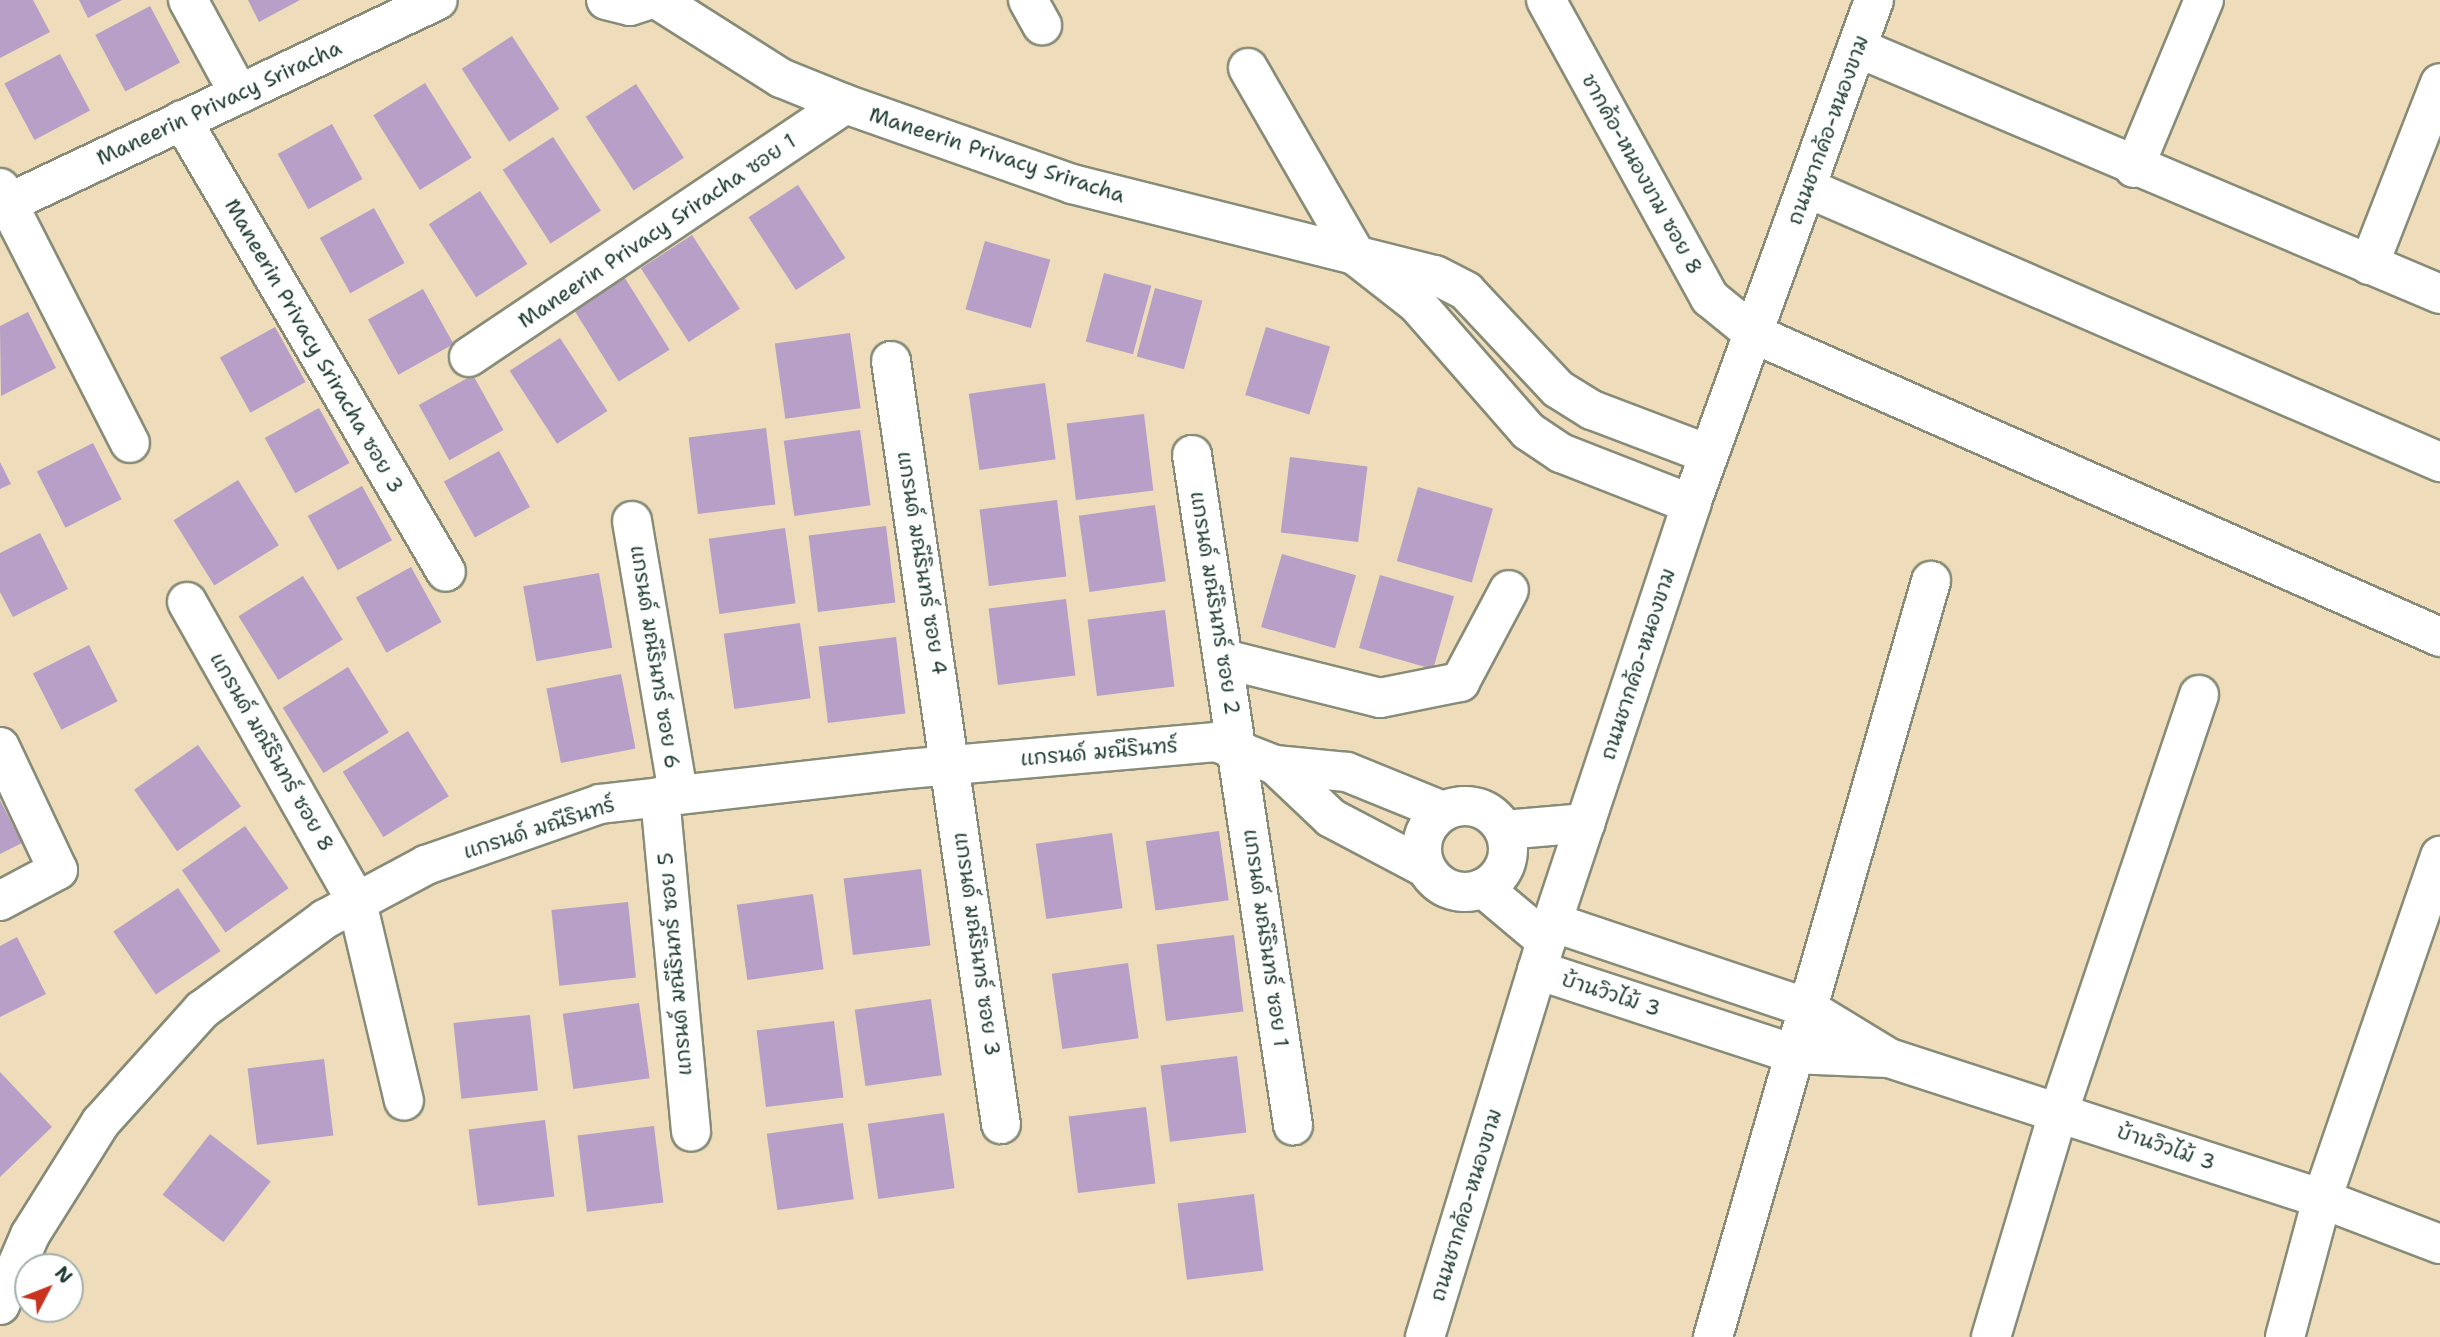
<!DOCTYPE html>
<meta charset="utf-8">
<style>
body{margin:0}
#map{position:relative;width:2440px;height:1337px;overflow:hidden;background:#eedcba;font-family:"Shantell Sans","Playpen Sans Thai",sans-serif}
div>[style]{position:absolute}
.building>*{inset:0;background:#b79fc7;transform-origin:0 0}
.roads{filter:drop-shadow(2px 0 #868c77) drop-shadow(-2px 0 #868c77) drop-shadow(0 2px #868c77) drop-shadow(0 -2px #868c77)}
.minor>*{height:38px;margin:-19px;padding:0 19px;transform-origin:19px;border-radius:19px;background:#fff}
.minor>.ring{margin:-19px;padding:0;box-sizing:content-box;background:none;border:38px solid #fff;border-radius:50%}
span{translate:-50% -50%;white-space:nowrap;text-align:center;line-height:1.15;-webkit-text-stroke:5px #fff;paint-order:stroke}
.street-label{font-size:21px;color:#1f3d34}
.north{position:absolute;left:14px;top:1253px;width:70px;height:70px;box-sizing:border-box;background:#fff;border:2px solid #a5b1ae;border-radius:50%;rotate:48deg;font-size:19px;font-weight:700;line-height:28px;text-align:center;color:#1f3d34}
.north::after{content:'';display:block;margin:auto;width:24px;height:32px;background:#c8321e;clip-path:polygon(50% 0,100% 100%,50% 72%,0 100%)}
</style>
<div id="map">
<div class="building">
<div style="clip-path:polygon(0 0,33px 0,50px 32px,0 58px)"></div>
<div style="clip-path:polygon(79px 0,122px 0,88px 18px)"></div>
<div style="clip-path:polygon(248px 0,300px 0,259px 22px)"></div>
<div style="left:150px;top:6px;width:64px;height:62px;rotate:62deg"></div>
<div style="left:512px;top:36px;width:87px;height:60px;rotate:57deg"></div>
<div style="left:60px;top:54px;width:64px;height:63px;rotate:62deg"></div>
<div style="left:425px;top:83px;width:88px;height:61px;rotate:58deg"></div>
<div style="left:636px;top:84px;width:88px;height:60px;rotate:57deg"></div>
<div style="left:332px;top:124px;width:63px;height:62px;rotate:61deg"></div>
<div style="left:553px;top:137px;width:88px;height:60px;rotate:57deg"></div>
<div style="left:798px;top:185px;width:87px;height:59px;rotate:57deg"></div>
<div style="left:480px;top:191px;width:87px;height:61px;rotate:57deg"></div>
<div style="left:374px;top:208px;width:63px;height:62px;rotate:61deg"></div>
<div style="left:692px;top:235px;width:88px;height:61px;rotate:57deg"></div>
<div style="left:985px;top:241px;width:68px;height:71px;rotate:16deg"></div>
<div style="left:1104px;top:273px;width:49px;height:71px;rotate:15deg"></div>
<div style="left:623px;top:275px;width:88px;height:60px;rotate:58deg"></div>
<div style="left:1155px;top:288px;width:49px;height:71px;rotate:15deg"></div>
<div style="left:423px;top:289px;width:63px;height:63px;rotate:61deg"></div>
<div style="clip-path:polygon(28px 312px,56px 368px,1px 396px,0 326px)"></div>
<div style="left:275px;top:327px;width:63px;height:63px;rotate:61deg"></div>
<div style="left:1266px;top:327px;width:67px;height:71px;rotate:17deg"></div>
<div style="left:850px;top:333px;width:76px;height:76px;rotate:82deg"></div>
<div style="left:560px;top:338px;width:87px;height:60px;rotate:57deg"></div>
<div style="left:473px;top:375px;width:63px;height:62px;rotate:61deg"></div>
<div style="left:1045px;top:383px;width:77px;height:77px;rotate:82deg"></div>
<div style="left:319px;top:408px;width:63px;height:62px;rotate:61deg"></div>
<div style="left:1144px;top:414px;width:77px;height:78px;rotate:83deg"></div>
<div style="left:766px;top:428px;width:77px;height:78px;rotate:83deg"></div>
<div style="left:860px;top:430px;width:76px;height:77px;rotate:82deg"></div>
<div style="left:93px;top:443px;width:63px;height:63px;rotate:63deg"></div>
<div style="left:499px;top:451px;width:64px;height:63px;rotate:61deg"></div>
<div style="left:1290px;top:457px;width:78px;height:76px;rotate:7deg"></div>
<div style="clip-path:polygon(0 462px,11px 484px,0 489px)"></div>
<div style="left:238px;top:480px;width:77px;height:76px;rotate:58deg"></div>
<div style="left:362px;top:486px;width:62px;height:62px;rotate:61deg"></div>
<div style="left:1418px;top:487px;width:78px;height:77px;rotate:16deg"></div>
<div style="left:1057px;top:500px;width:77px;height:78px;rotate:83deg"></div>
<div style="left:1155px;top:505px;width:77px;height:77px;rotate:82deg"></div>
<div style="left:886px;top:526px;width:77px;height:78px;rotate:83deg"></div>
<div style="left:785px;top:528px;width:76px;height:77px;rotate:82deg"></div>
<div style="clip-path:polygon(40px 533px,68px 589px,13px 617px,0 592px,0 553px)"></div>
<div style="left:1282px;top:554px;width:77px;height:76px;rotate:16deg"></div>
<div style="left:411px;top:567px;width:63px;height:63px;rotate:61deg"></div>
<div style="left:599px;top:573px;width:76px;height:77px;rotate:80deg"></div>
<div style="left:1380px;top:575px;width:77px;height:76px;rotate:16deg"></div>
<div style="left:303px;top:576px;width:75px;height:76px;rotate:58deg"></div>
<div style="left:1066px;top:599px;width:77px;height:78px;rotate:83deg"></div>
<div style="left:1165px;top:610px;width:77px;height:78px;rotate:83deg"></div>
<div style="left:800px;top:623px;width:76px;height:77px;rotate:82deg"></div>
<div style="left:896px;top:637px;width:77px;height:78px;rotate:83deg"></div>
<div style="left:89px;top:645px;width:63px;height:63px;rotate:63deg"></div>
<div style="left:348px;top:667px;width:77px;height:77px;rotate:58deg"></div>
<div style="left:621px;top:674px;width:76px;height:76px;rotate:79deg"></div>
<div style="left:408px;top:731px;width:77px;height:77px;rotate:58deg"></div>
<div style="left:198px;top:745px;width:75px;height:78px;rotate:55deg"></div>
<div style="clip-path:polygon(0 800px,22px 843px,0 854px)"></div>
<div style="left:245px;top:826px;width:76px;height:77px;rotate:55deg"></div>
<div style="left:1219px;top:831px;width:70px;height:74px;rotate:82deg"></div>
<div style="left:1112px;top:833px;width:76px;height:77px;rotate:82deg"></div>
<div style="left:921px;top:869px;width:77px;height:78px;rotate:83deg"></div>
<div style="left:178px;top:888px;width:76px;height:78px;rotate:56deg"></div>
<div style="left:813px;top:894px;width:76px;height:77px;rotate:82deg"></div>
<div style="left:628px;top:902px;width:76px;height:77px;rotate:84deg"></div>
<div style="left:1234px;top:935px;width:77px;height:78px;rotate:83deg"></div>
<div style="clip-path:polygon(17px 937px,46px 994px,0 1017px,0 946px)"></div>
<div style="left:1128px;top:963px;width:76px;height:77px;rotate:82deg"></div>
<div style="left:931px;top:999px;width:77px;height:77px;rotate:82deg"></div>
<div style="left:639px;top:1003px;width:76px;height:77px;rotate:82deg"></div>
<div style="left:530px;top:1015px;width:76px;height:77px;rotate:84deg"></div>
<div style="left:834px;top:1021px;width:77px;height:78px;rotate:83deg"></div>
<div style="left:1237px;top:1056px;width:77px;height:77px;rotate:83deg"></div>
<div style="left:324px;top:1059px;width:77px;height:77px;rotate:83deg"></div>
<div style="clip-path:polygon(0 1072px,52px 1127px,0 1177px)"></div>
<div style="left:1146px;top:1107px;width:77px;height:78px;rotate:83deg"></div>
<div style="left:944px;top:1113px;width:76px;height:77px;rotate:82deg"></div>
<div style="left:545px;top:1120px;width:77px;height:77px;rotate:83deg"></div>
<div style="left:843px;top:1123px;width:77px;height:77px;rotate:82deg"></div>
<div style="left:654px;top:1126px;width:77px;height:77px;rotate:83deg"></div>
<div style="left:210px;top:1134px;width:77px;height:77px;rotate:38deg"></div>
<div style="left:1254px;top:1194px;width:77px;height:77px;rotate:83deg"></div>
</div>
<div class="roads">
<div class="minor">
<div style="left:188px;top:0;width:107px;rotate:61.5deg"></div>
<div style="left:606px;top:0;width:25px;rotate:14deg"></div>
<div style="left:630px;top:6px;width:19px;rotate:-18deg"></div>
<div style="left:658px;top:0;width:146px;rotate:32.4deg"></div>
<div style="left:781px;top:78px;width:69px;rotate:22.1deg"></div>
<div style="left:845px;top:104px;width:241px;rotate:19.4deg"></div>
<div style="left:1072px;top:184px;width:374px;rotate:14.1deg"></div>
<div style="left:1435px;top:275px;width:35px;rotate:27deg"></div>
<div style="left:1466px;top:291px;width:134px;rotate:46.8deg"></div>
<div style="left:1558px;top:389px;width:40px;rotate:32deg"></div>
<div style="left:1592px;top:410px;width:124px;rotate:20.8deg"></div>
<div style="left:1028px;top:0;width:29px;rotate:61deg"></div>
<div style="left:1546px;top:0;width:340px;rotate:61.2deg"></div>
<div style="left:1710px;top:298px;width:57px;rotate:39.3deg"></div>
<div style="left:1754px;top:334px;width:750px;rotate:23.83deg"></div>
<div style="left:1858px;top:48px;width:632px;rotate:22.91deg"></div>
<div style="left:1248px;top:68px;width:218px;rotate:60deg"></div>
<div style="left:1357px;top:257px;width:76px;rotate:38.1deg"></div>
<div style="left:1417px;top:304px;width:169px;rotate:48.8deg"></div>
<div style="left:1528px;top:431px;width:40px;rotate:34deg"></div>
<div style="left:1561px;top:453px;width:140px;rotate:21.4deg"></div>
<div style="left:182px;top:120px;width:523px;rotate:59.71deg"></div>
<div style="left:2134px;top:168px;width:182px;rotate:-67.4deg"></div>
<div style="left:0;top:188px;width:286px;rotate:63deg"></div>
<div style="left:1807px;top:188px;width:690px;rotate:23.41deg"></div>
<div style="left:0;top:207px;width:484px;rotate:-25.3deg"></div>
<div style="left:2369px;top:265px;width:195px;rotate:-68.7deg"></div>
<div style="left:469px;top:357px;width:453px;rotate:-33.9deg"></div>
<div style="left:891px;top:361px;width:771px;rotate:81.8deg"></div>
<div style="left:1192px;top:455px;width:678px;rotate:81.43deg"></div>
<div style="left:632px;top:521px;width:277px;rotate:80.4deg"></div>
<div style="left:187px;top:602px;width:345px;rotate:60.5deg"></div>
<div style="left:357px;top:902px;width:204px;rotate:76.7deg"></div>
<div style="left:1224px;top:659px;width:161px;rotate:14deg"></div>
<div style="left:1380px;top:698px;width:82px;rotate:-11.3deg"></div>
<div style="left:1460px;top:682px;width:104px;rotate:-62deg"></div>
<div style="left:0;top:747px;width:136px;rotate:64.8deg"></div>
<div style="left:58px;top:870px;width:66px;rotate:151.9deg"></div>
<div style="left:1275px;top:765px;width:77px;rotate:43.4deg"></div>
<div style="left:1331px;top:818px;width:107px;rotate:27.8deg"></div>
<div style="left:660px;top:797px;width:336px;rotate:84.7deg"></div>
<div class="ring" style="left:1422px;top:806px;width:48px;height:48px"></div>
<div style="left:1504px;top:830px;width:82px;rotate:-4.9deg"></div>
<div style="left:1483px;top:888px;width:82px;rotate:40.1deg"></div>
<div style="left:1552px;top:922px;width:269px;rotate:18.6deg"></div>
<div style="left:1807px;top:1008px;width:96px;rotate:31.4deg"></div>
<div style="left:1889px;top:1058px;width:455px;rotate:18deg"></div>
<div style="left:2322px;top:1199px;width:126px;rotate:20.9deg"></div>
<div style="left:1537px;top:970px;width:270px;rotate:18.1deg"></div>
<div style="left:1794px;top:1054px;width:93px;rotate:2.5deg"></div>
<div style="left:0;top:1305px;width:76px;rotate:-66.8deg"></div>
<div style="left:30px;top:1235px;width:133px;rotate:-57.9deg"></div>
<div style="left:101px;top:1122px;width:151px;rotate:-48deg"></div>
<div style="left:202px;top:1010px;width:153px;rotate:-36.5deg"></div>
<div style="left:325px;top:919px;width:115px;rotate:-28.1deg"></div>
<div style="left:426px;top:865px;width:184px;rotate:-19.3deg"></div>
<div style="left:600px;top:804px;width:309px;rotate:-6.5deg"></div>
<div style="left:907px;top:769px;width:310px;rotate:-5deg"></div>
<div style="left:1216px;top:742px;width:63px;rotate:21.3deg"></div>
<div style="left:1275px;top:765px;width:72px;rotate:5.6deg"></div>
<div style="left:1347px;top:772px;width:104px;rotate:22.1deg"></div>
<div style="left:1425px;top:1337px;width:414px;rotate:-73deg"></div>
<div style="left:1546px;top:941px;width:460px;rotate:-71.6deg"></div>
<div style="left:1691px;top:504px;width:536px;rotate:-70.04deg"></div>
<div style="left:1713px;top:1337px;width:787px;rotate:-73.91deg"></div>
<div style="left:1991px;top:1337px;width:236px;rotate:-73.3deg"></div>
<div style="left:2059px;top:1111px;width:439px;rotate:-71.4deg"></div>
<div style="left:2285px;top:1337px;width:143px;rotate:-75deg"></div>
<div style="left:2322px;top:1199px;width:363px;rotate:-71deg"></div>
</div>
</div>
<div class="street-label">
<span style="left:219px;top:103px;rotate:-25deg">Maneerin Privacy Sriracha</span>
<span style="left:1828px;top:130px;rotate:-70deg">ถนนชากค้อ-หนองขาม</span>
<span style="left:997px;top:155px;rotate:18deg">Maneerin Privacy Sriracha</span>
<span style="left:1642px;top:174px;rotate:61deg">ชากค้อ-หนองขาม ซอย 8</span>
<span style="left:657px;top:231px;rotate:-34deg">Maneerin Privacy Sriracha ซอย 1</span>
<span style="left:314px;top:346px;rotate:60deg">Maneerin Privacy Sriracha ซอย 3</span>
<span style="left:922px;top:563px;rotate:81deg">แกรนด์ มณีรินทร์ ซอย 4</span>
<span style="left:1215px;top:603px;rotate:81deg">แกรนด์ มณีรินทร์ ซอย 2</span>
<span style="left:655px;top:657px;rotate:81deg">แกรนด์ มณีรินทร์ ซอย 6</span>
<span style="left:1638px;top:664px;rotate:-72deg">ถนนชากค้อ-หนองขาม</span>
<span style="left:272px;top:752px;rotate:60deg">แกรนด์ มณีรินทร์ ซอย 8</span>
<span style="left:1099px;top:752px;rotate:-5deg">แกรนด์ มณีรินทร์</span>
<span style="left:539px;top:828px;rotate:-18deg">แกรนด์ มณีรินทร์</span>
<span style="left:1266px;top:938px;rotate:82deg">แกรนด์ มณีรินทร์ ซอย 1</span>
<span style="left:977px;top:944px;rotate:82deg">แกรนด์ มณีรินทร์ ซอย 3</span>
<span style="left:675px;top:964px;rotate:-95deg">แกรนด์ มณีรินทร์ ซอย 5</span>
<span style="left:1611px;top:994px;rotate:18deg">บ้านวิวไม้ 3</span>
<span style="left:2166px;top:1147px;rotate:19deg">บ้านวิวไม้ 3</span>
<span style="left:1466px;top:1205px;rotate:-73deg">ถนนชากค้อ-หนองขาม</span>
</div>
<div class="north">N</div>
</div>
